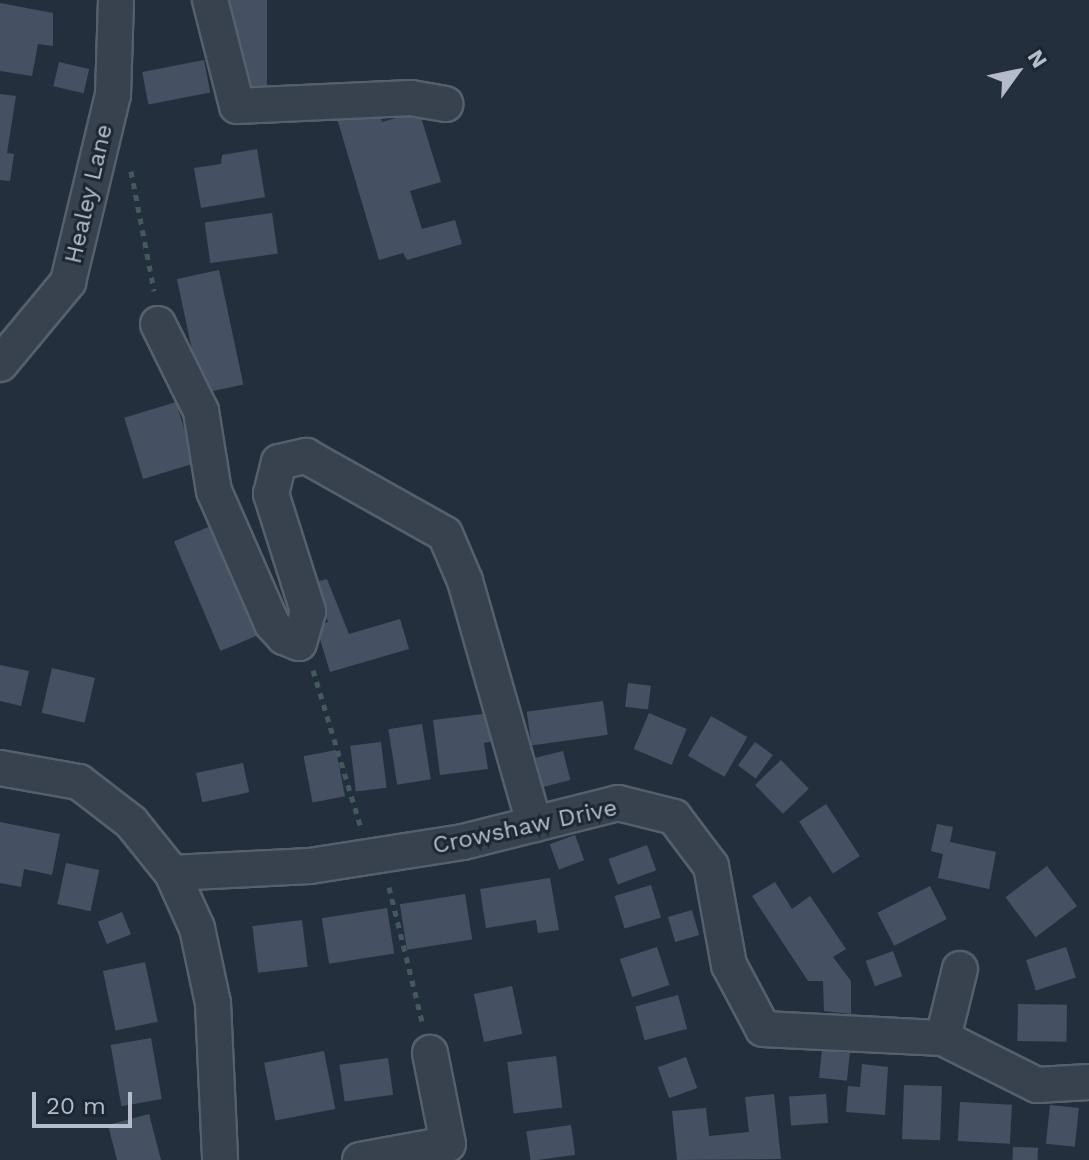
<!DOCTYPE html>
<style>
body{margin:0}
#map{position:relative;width:1089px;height:1160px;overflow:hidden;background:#242f3e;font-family:"Work Sans",sans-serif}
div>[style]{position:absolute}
.building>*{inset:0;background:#455162;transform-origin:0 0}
.path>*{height:5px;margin-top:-2.5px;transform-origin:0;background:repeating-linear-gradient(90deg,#44595c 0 6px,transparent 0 12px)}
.roads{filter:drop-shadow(2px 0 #565f6c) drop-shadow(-2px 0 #565f6c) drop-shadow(0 2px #565f6c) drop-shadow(0 -2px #565f6c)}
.street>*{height:34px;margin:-17px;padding:0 17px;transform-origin:17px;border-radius:17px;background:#38414e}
span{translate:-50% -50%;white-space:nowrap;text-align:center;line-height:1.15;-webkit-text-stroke:6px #1d2633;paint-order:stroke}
.street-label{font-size:24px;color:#b4bcc9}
.north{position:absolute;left:977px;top:32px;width:80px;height:80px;-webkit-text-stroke:6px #1d2633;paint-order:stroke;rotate:57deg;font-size:22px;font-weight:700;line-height:32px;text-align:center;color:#b4bcc9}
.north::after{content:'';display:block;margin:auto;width:28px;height:36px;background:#b4bcc9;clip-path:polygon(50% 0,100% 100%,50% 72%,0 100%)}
.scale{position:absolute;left:32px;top:1092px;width:100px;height:36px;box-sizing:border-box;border:4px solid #b4bcc9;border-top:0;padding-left:10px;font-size:24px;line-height:28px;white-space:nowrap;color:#b4bcc9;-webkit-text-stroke:6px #1d2633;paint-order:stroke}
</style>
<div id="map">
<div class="building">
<div style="left:224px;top:0;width:43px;height:95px"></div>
<div style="clip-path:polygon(0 3px,53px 13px,53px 46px,38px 44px,32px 76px,0 71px)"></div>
<div style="left:204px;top:60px;width:33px;height:63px;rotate:79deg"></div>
<div style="left:59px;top:62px;width:31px;height:25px;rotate:13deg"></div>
<div style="clip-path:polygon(0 94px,16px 96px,7px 153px,14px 154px,10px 181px,0 180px)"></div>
<div style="clip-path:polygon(377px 103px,382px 122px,419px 111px,441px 182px,410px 191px,422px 229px,455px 220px,462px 244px,407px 260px,403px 253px,379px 260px,336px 115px)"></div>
<div style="clip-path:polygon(257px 149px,265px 197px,201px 208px,194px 168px,221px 164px,222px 155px)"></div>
<div style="left:272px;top:213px;width:41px;height:68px;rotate:82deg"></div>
<div style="left:219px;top:270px;width:117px;height:43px;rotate:78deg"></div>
<div style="left:176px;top:402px;width:64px;height:54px;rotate:73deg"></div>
<div style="left:220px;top:522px;width:119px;height:50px;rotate:67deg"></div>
<div style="clip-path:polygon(327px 579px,349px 634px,400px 619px,409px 649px,330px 672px,316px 626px,328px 622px,315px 582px)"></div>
<div style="clip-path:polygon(0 665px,29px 671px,21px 706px,0 701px)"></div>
<div style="left:52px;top:668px;width:44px;height:46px;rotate:13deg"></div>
<div style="left:628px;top:683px;width:23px;height:24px;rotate:7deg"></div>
<div style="left:603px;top:701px;width:34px;height:77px;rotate:82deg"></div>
<div style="clip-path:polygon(491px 713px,495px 741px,484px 743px,488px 769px,440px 775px,433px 720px)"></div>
<div style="left:649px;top:713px;width:41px;height:39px;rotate:23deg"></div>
<div style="left:711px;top:716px;width:42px;height:46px;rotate:30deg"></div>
<div style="left:422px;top:724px;width:56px;height:34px;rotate:81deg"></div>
<div style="left:381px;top:742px;width:46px;height:31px;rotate:83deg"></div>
<div style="left:755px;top:742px;width:22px;height:29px;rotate:36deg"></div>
<div style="left:336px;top:750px;width:47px;height:33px;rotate:79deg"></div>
<div style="left:563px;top:751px;width:30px;height:28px;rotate:76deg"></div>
<div style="left:781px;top:760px;width:40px;height:36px;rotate:46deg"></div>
<div style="left:243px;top:763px;width:30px;height:48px;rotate:78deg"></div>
<div style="left:826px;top:804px;width:62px;height:32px;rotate:57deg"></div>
<div style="clip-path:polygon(0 822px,60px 834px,52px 875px,24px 869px,21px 887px,0 883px)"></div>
<div style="clip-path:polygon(937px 824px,953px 827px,950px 842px,996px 852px,989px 889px,938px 878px,943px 854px,931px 851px)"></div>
<div style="left:575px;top:835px;width:27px;height:27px;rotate:70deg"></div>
<div style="left:647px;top:845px;width:27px;height:41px;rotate:70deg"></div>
<div style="left:66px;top:863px;width:34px;height:42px;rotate:12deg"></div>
<div style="left:1047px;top:866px;width:50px;height:52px;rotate:53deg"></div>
<div style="clip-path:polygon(550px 878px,559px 930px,538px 933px,536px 920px,486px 928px,480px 889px)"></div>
<div style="clip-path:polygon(775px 882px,792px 909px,810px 896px,846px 949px,833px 957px,851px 981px,851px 1014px,824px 1011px,823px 981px,808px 981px,752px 896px)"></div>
<div style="left:651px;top:885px;width:34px;height:38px;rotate:73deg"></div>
<div style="left:930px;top:886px;width:37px;height:59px;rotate:63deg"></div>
<div style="left:465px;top:894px;width:46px;height:66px;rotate:81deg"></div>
<div style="left:387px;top:908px;width:46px;height:66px;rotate:81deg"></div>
<div style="left:692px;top:910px;width:26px;height:25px;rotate:74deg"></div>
<div style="left:122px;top:912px;width:24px;height:26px;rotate:68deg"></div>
<div style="left:302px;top:920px;width:47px;height:50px;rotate:83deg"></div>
<div style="left:657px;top:947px;width:40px;height:39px;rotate:72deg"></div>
<div style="left:1066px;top:947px;width:32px;height:42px;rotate:72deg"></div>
<div style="left:893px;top:951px;width:27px;height:29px;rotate:70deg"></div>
<div style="left:145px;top:962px;width:61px;height:43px;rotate:78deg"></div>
<div style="left:512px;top:986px;width:49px;height:39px;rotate:78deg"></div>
<div style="left:678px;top:995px;width:35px;height:44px;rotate:75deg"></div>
<div style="left:1018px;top:1004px;width:49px;height:37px;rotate:1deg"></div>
<div style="left:151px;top:1038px;width:62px;height:41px;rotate:80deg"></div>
<div style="left:822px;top:1050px;width:28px;height:28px;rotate:6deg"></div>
<div style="left:324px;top:1051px;width:59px;height:61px;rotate:79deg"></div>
<div style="left:556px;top:1056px;width:52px;height:49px;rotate:83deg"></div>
<div style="left:686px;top:1057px;width:33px;height:30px;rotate:70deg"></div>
<div style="left:388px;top:1058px;width:37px;height:49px;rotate:82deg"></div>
<div style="clip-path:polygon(862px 1064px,888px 1067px,885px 1115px,846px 1112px,848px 1086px,860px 1087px)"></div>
<div style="left:904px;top:1085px;width:38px;height:54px;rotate:2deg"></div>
<div style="clip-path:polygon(774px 1094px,781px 1159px,677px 1160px,672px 1111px,706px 1108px,709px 1136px,749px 1132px,745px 1097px)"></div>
<div style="left:826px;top:1094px;width:29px;height:37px;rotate:86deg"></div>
<div style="left:960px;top:1102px;width:52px;height:39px;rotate:3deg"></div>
<div style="left:1050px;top:1105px;width:29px;height:39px;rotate:6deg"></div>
<div style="clip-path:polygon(149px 1114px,161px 1160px,117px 1160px,108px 1125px)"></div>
<div style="left:571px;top:1125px;width:30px;height:45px;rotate:82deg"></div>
<div style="left:1013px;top:1147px;width:25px;height:13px;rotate:2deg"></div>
</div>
<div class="path">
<div style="left:131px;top:171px;width:122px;rotate:79.1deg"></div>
<div style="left:313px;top:670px;width:162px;rotate:73.1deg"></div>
<div style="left:389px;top:887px;width:138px;rotate:76.2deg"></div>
</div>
<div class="roads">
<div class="street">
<div style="left:210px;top:0;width:109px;rotate:75.7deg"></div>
<div style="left:237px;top:106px;width:174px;rotate:-2.6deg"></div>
<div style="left:411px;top:98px;width:35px;rotate:10deg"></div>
<div style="left:158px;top:324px;width:97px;rotate:63.7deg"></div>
<div style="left:201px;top:411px;width:81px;rotate:80.8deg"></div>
<div style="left:214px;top:491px;width:145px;rotate:66.4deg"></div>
<div style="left:272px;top:624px;width:18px;rotate:47deg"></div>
<div style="left:284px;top:637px;width:16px;rotate:22deg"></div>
<div style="left:299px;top:643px;width:33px;rotate:-74deg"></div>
<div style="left:308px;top:611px;width:123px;rotate:-107.5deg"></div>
<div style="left:271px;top:494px;width:33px;rotate:-76deg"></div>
<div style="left:279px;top:462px;width:28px;rotate:-13deg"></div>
<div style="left:306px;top:456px;width:159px;rotate:29.3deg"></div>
<div style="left:445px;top:534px;width:51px;rotate:66.9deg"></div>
<div style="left:465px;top:581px;width:253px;rotate:74.1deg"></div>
<div style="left:0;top:364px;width:107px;rotate:-50.3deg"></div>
<div style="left:68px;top:282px;width:192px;rotate:-76.5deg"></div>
<div style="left:113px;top:95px;width:95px;rotate:-88.2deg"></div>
<div style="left:0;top:768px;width:80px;rotate:10deg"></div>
<div style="left:79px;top:782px;width:66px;rotate:37.6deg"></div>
<div style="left:131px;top:822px;width:65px;rotate:51.2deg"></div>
<div style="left:172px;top:873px;width:138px;rotate:-2.9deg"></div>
<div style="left:310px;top:866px;width:155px;rotate:-8.9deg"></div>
<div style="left:463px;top:842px;width:160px;rotate:-14.1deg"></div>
<div style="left:618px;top:803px;width:58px;rotate:14deg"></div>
<div style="left:674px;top:817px;width:61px;rotate:52.9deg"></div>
<div style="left:711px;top:866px;width:101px;rotate:79.7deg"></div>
<div style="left:729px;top:965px;width:72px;rotate:62deg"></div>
<div style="left:763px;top:1029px;width:180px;rotate:2.9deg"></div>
<div style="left:943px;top:1038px;width:105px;rotate:26.6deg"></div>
<div style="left:1037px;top:1085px;width:52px;rotate:-3.3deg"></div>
<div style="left:172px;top:873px;width:60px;rotate:65.6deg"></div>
<div style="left:197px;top:928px;width:77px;rotate:78deg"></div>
<div style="left:213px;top:1003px;width:157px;rotate:87.4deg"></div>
<div style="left:943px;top:1038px;width:71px;rotate:-76.2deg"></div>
<div style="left:360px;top:1160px;width:89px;rotate:-10.3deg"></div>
<div style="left:448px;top:1144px;width:93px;rotate:-101.2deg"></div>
</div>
</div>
<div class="street-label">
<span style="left:89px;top:194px;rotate:-77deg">Healey Lane</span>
<span style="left:525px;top:827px;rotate:-12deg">Crowshaw Drive</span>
</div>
<div class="north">N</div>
<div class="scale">20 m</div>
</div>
